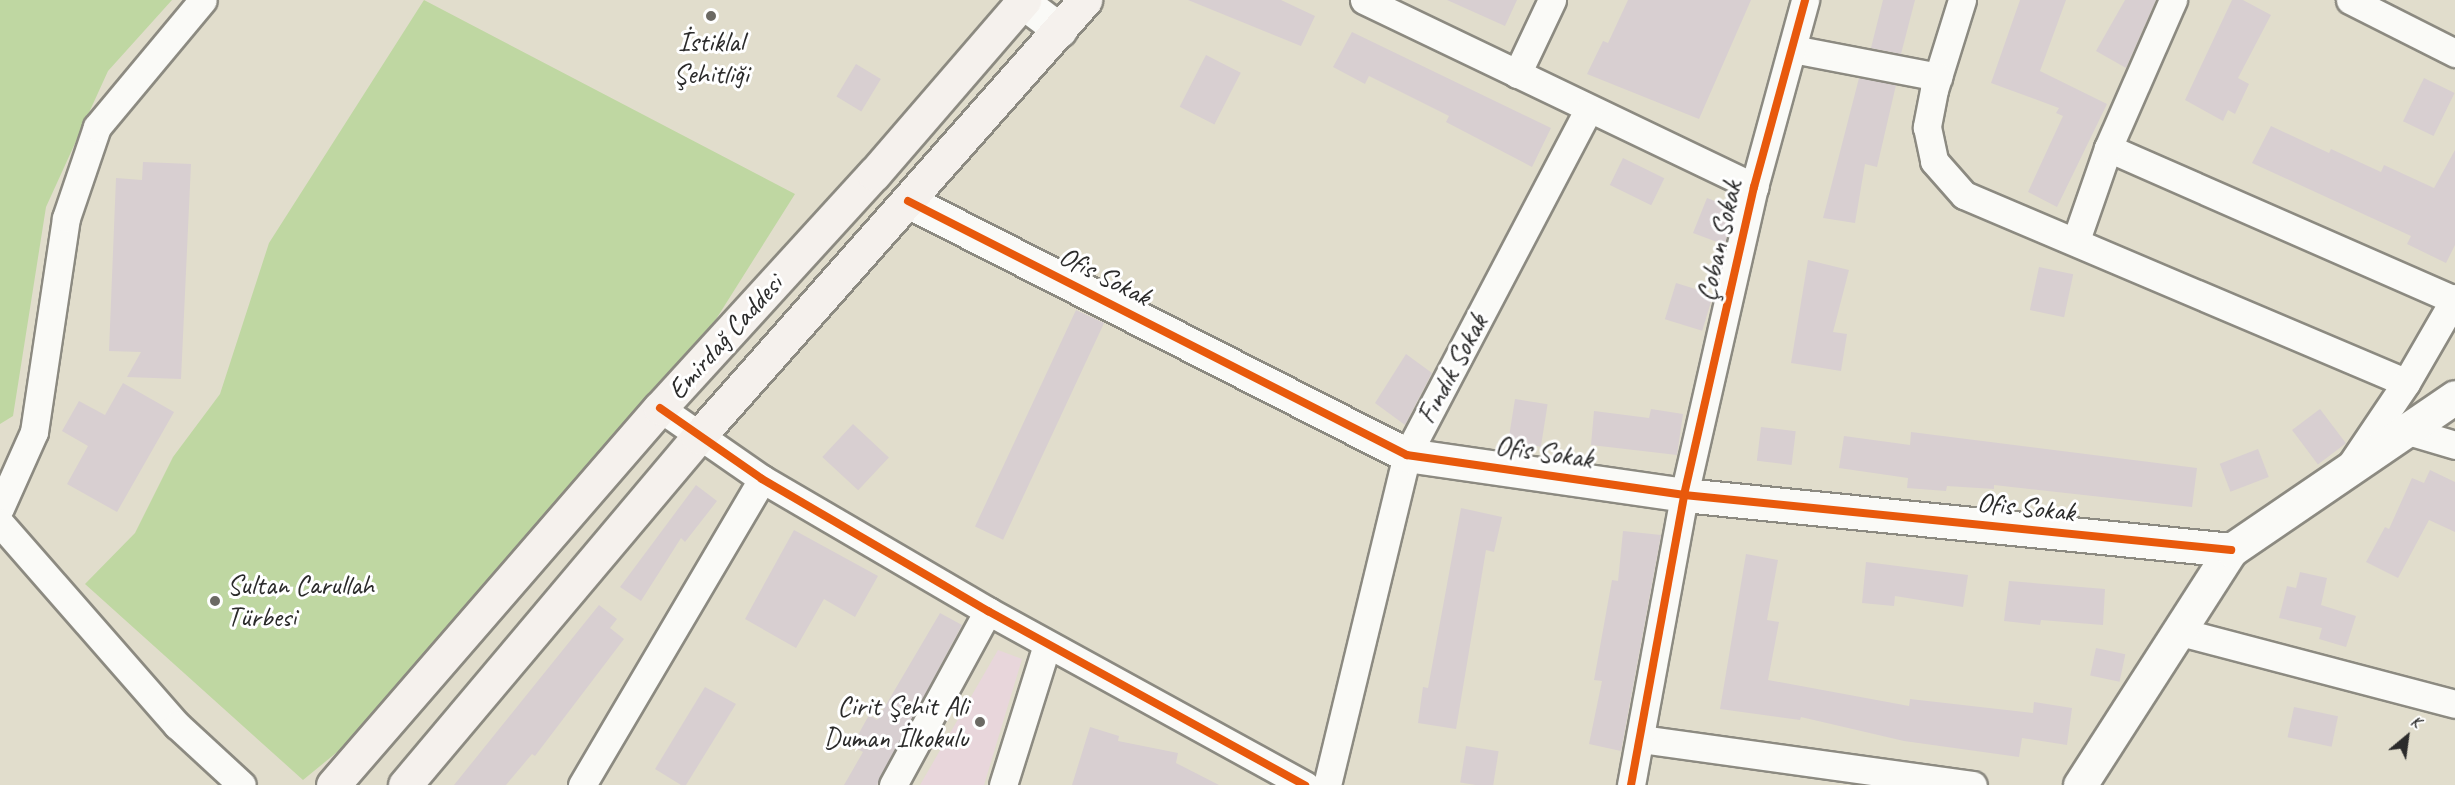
<!DOCTYPE html>
<meta charset="utf-8">
<style>
body{margin:0}
#map{position:relative;width:2455px;height:785px;overflow:hidden;background:#e1ddcc;font-family:Caveat,sans-serif}
div>[style]{position:absolute}
.built>*{inset:0;background:#e8d6db}
.green>*{inset:0;background:#bfd7a2}
.building>*{inset:0;background:#d8cfd1;transform-origin:0 0}
.roads{filter:drop-shadow(2px 0 #8c8a81) drop-shadow(-2px 0 #8c8a81) drop-shadow(0 2px #8c8a81) drop-shadow(0 -2px #8c8a81)}
.minor>*{height:27px;margin:-13.5px;padding:0 13.5px;transform-origin:13.5px;border-radius:13.5px;background:#fafaf7}
.tertiary>*{height:33px;margin:-16.5px;padding:0 16.5px;transform-origin:16.5px;border-radius:16.5px;background:#fafaf7}
.secondary>*{height:33px;margin:-16.5px;padding:0 16.5px;transform-origin:16.5px;border-radius:16.5px;background:#f5f1ed}
.cycleway>*{height:8px;margin:-4px;padding:0 4px;transform-origin:4px;border-radius:4px;background:#e8590c}
.dots>*{width:16px;height:16px;translate:-50% -50%;box-sizing:border-box;border:3px solid #fff;border-radius:50%}
span{translate:-50% -50%;white-space:nowrap;text-align:center;line-height:1.15;-webkit-text-stroke:6px #fff;paint-order:stroke}
.poi-label{font-size:28px;color:#2b2b2b}
.left{translate:0 -50%;text-align:left}
.right{translate:-100% -50%;text-align:right}
.street-label{font-size:28px;color:#2b2b2b}
.north{position:absolute;left:2377px;top:707px;width:60px;height:60px;-webkit-text-stroke:4px #fff;paint-order:stroke;rotate:29deg;font-size:16px;font-weight:700;line-height:24px;text-align:center;color:#2b2b2b}
.north::after{content:'';display:block;margin:auto;width:21px;height:27px;background:#2b2b2b;clip-path:polygon(50% 0,100% 100%,50% 72%,0 100%)}
</style>
<div id="map">
<div class="built">
<div style="clip-path:polygon(998px 650px,1022px 659px,984px 785px,920px 785px)"></div>
</div>
<div class="green">
<div style="clip-path:polygon(0 0,172px 0,108px 71px,46px 207px,13px 416px,0 424px)"></div>
<div style="clip-path:polygon(424px 0,795px 194px,660px 408px,424px 681px,303px 780px,85px 584px,135px 533px,173px 457px,220px 394px,269px 243px)"></div>
</div>
<div class="building">
<div style="clip-path:polygon(1188px 0,1281px 0,1315px 16px,1301px 46px)"></div>
<div style="clip-path:polygon(1447px 0,1517px 0,1505px 26px)"></div>
<div style="clip-path:polygon(1628px 0,1751px 0,1699px 119px,1587px 74px,1603px 41px,1608px 43px)"></div>
<div style="clip-path:polygon(1883px 0,1915px 0,1901px 54px,1871px 48px)"></div>
<div style="clip-path:polygon(2020px 0,2066px 0,2040px 71px,2107px 104px,2057px 207px,2028px 192px,2063px 116px,2056px 113px,2059px 108px,1991px 83px)"></div>
<div style="clip-path:polygon(2125px 0,2156px 0,2126px 68px,2096px 51px)"></div>
<div style="clip-path:polygon(2232px 0,2243px 0,2271px 15px,2238px 78px,2249px 84px,2235px 114px,2228px 110px,2223px 121px,2185px 100px)"></div>
<div style="clip-path:polygon(1352px 32px,1551px 128px,1532px 167px,1446px 122px,1449px 116px,1369px 76px,1365px 84px,1333px 67px)"></div>
<div style="left:1206px;top:55px;width:39px;height:58px;rotate:27deg"></div>
<div style="left:856px;top:64px;width:29px;height:38px;rotate:31deg"></div>
<div style="clip-path:polygon(1859px 78px,1896px 85px,1877px 167px,1865px 164px,1855px 223px,1823px 218px)"></div>
<div style="left:2424px;top:78px;width:34px;height:48px;rotate:26deg"></div>
<div style="clip-path:polygon(2271px 126px,2329px 153px,2331px 149px,2381px 172px,2384px 165px,2434px 188px,2455px 150px,2455px 245px,2446px 263px,2407px 244px,2411px 236px,2252px 163px)"></div>
<div style="left:1623px;top:158px;width:46px;height:30px;rotate:26deg"></div>
<div style="clip-path:polygon(143px 162px,191px 164px,181px 379px,127px 377px,141px 352px,109px 351px,116px 178px,142px 180px)"></div>
<div style="clip-path:polygon(1707px 198px,1733px 208px,1725px 245px,1693px 233px)"></div>
<div style="clip-path:polygon(1808px 260px,1849px 270px,1833px 332px,1847px 334px,1841px 371px,1791px 363px)"></div>
<div style="left:2039px;top:267px;width:35px;height:44px;rotate:12deg"></div>
<div style="left:1676px;top:283px;width:39px;height:38px;rotate:17deg"></div>
<div style="left:1076px;top:310px;width:31px;height:239px;rotate:25deg"></div>
<div style="clip-path:polygon(1406px 354px,1432px 373px,1405px 425px,1375px 403px)"></div>
<div style="clip-path:polygon(123px 383px,174px 412px,117px 512px,67px 484px,88px 446px,62px 431px,79px 401px,105px 415px)"></div>
<div style="left:1515px;top:399px;width:33px;height:43px;rotate:9deg"></div>
<div style="clip-path:polygon(1651px 409px,1683px 414px,1677px 455px,1591px 445px,1594px 411px,1649px 418px)"></div>
<div style="left:2320px;top:409px;width:43px;height:35px;rotate:53deg"></div>
<div style="left:853px;top:424px;width:49px;height:45px;rotate:43deg"></div>
<div style="left:1761px;top:427px;width:35px;height:34px;rotate:7deg"></div>
<div style="clip-path:polygon(1911px 432px,2197px 468px,2192px 507px,1994px 485px,1994px 489px,1947px 486px,1946px 491px,1907px 488px,1908px 478px,1839px 468px,1844px 436px,1910px 445px)"></div>
<div style="left:2258px;top:449px;width:30px;height:41px;rotate:69deg"></div>
<div style="clip-path:polygon(2430px 470px,2455px 482px,2455px 532px,2429px 520px,2398px 578px,2366px 562px,2385px 527px,2389px 529px,2412px 478px,2424px 483px)"></div>
<div style="clip-path:polygon(696px 485px,717px 501px,685px 542px,681px 538px,641px 601px,620px 587px)"></div>
<div style="clip-path:polygon(1461px 508px,1502px 517px,1494px 552px,1486px 550px,1456px 729px,1418px 723px,1423px 687px,1428px 688px)"></div>
<div style="clip-path:polygon(794px 530px,878px 576px,855px 617px,824px 599px,796px 648px,745px 619px)"></div>
<div style="clip-path:polygon(1623px 531px,1661px 535px,1621px 751px,1589px 744px,1602px 681px,1594px 680px,1612px 580px,1618px 581px)"></div>
<div style="clip-path:polygon(1746px 554px,1778px 560px,1767px 620px,1779px 622px,1768px 680px,1909px 706px,1910px 699px,2033px 713px,2034px 702px,2072px 708px,2067px 745px,2022px 738px,2019px 757px,1904px 741px,1801px 717px,1800px 720px,1720px 709px)"></div>
<div style="clip-path:polygon(1866px 562px,1968px 575px,1963px 607px,1895px 596px,1894px 606px,1862px 603px)"></div>
<div style="clip-path:polygon(2300px 572px,2327px 578px,2321px 605px,2356px 616px,2346px 647px,2319px 639px,2322px 628px,2279px 618px,2287px 586px,2296px 588px)"></div>
<div style="clip-path:polygon(2009px 581px,2105px 589px,2103px 625px,2041px 620px,2040px 625px,2004px 621px)"></div>
<div style="clip-path:polygon(599px 605px,617px 619px,610px 628px,624px 639px,535px 756px,532px 754px,506px 785px,454px 785px)"></div>
<div style="clip-path:polygon(940px 613px,962px 625px,877px 785px,844px 785px,863px 752px,852px 746px,869px 715px,877px 720px)"></div>
<div style="left:2096px;top:648px;width:30px;height:28px;rotate:12deg"></div>
<div style="clip-path:polygon(705px 687px,736px 704px,686px 785px,681px 785px,655px 769px)"></div>
<div style="left:2294px;top:707px;width:45px;height:31px;rotate:12deg"></div>
<div style="clip-path:polygon(1090px 727px,1119px 736px,1118px 741px,1178px 753px,1176px 763px,1219px 785px,1072px 785px)"></div>
<div style="left:1466px;top:746px;width:33px;height:37px;rotate:9deg"></div>
</div>
<div class="roads">
<div class="minor">
<div style="left:1364px;top:0;width:433px;rotate:25.6deg"></div>
<div style="left:1962px;top:0;width:94px;rotate:107.3deg"></div>
<div style="left:1934px;top:90px;width:38px;rotate:101deg"></div>
<div style="left:1927px;top:127px;width:35px;rotate:78deg"></div>
<div style="left:1934px;top:161px;width:45px;rotate:48.6deg"></div>
<div style="left:1964px;top:195px;width:480px;rotate:23deg"></div>
<div style="left:2350px;top:0;width:118px;rotate:26.8deg"></div>
<div style="left:1793px;top:49px;width:148px;rotate:10.9deg"></div>
<div style="left:1517px;top:74px;width:82px;rotate:-64.7deg"></div>
<div style="left:2108px;top:148px;width:378px;rotate:23.7deg"></div>
<div style="left:2076px;top:240px;width:97px;rotate:-70.8deg"></div>
<div style="left:2108px;top:148px;width:162px;rotate:-66.3deg"></div>
<div style="left:660px;top:408px;width:124px;rotate:34.8deg"></div>
<div style="left:762px;top:479px;width:262px;rotate:30.3deg"></div>
<div style="left:988px;top:611px;width:362px;rotate:28.8deg"></div>
<div style="left:2405px;top:430px;width:52px;rotate:16.7deg"></div>
<div style="left:2352px;top:463px;width:97px;rotate:-56deg"></div>
<div style="left:2406px;top:383px;width:98px;rotate:-60deg"></div>
<div style="left:0;top:508px;width:83px;rotate:-65.9deg"></div>
<div style="left:34px;top:432px;width:216px;rotate:-81.5deg"></div>
<div style="left:66px;top:218px;width:96px;rotate:-71.2deg"></div>
<div style="left:97px;top:127px;width:165px;rotate:-50.2deg"></div>
<div style="left:0;top:523px;width:269px;rotate:48.8deg"></div>
<div style="left:177px;top:725px;width:88px;rotate:42.7deg"></div>
<div style="left:2181px;top:632px;width:283px;rotate:14.7deg"></div>
<div style="left:1641px;top:739px;width:335px;rotate:7.9deg"></div>
<div style="left:582px;top:785px;width:355px;rotate:-59.5deg"></div>
<div style="left:893px;top:785px;width:198px;rotate:-61.4deg"></div>
<div style="left:1003px;top:785px;width:147px;rotate:-72.6deg"></div>
<div style="left:1327px;top:785px;width:340px;rotate:-76.4deg"></div>
<div style="left:1407px;top:455px;width:390px;rotate:-62.3deg"></div>
<div style="left:1631px;top:785px;width:295px;rotate:-79.6deg"></div>
<div style="left:1684px;top:495px;width:316px;rotate:-77.2deg"></div>
<div style="left:1754px;top:187px;width:194px;rotate:-74.7deg"></div>
</div>
<div class="tertiary">
<div style="left:1020px;top:0;width:50px;rotate:36.9deg"></div>
<div style="left:908px;top:201px;width:560px;rotate:26.98deg"></div>
<div style="left:1407px;top:455px;width:280px;rotate:8.2deg"></div>
<div style="left:1684px;top:495px;width:550px;rotate:5.74deg"></div>
<div style="left:2080px;top:785px;width:279px;rotate:-57.3deg"></div>
<div style="left:2231px;top:550px;width:271px;rotate:-34.3deg"></div>
</div>
<div class="secondary">
<div style="left:333px;top:785px;width:499px;rotate:-49.1deg"></div>
<div style="left:660px;top:408px;width:317px;rotate:-47.6deg"></div>
<div style="left:874px;top:174px;width:230px;rotate:-49.2deg"></div>
<div style="left:405px;top:785px;width:455px;rotate:-49.9deg"></div>
<div style="left:698px;top:437px;width:584px;rotate:-48.47deg"></div>
</div>
</div>
<div class="cycleway">
<div style="left:908px;top:201px;width:560px;rotate:26.98deg"></div>
<div style="left:1407px;top:455px;width:280px;rotate:8.2deg"></div>
<div style="left:1684px;top:495px;width:550px;rotate:5.74deg"></div>
<div style="left:660px;top:408px;width:124px;rotate:34.8deg"></div>
<div style="left:762px;top:479px;width:262px;rotate:30.3deg"></div>
<div style="left:988px;top:611px;width:362px;rotate:28.8deg"></div>
<div style="left:1631px;top:785px;width:295px;rotate:-79.6deg"></div>
<div style="left:1684px;top:495px;width:316px;rotate:-77.2deg"></div>
<div style="left:1754px;top:187px;width:194px;rotate:-74.7deg"></div>
</div>
<div class="dots">
<div style="left:711px;top:16px;background:#6b6963"></div>
<div style="left:215px;top:601px;background:#6b6963"></div>
<div style="left:980px;top:722px;background:#6b6963"></div>
</div>
<div class="poi-label">
<span style="left:711px;top:58px">İstiklal<br>Şehitliği</span>
<span class="left" style="left:227px;top:601px">Sultan Carullah<br>Türbesi</span>
<span class="right" style="left:968px;top:722px">Cirit Şehit Ali<br>Duman İlkokulu</span>
</div>
<div class="street-label">
<span style="left:1719px;top:241px;rotate:-77deg">Çoban Sokak</span>
<span style="left:1105px;top:276px;rotate:27deg">Ofis Sokak</span>
<span style="left:725px;top:337px;rotate:-48deg">Emirdağ Caddesi</span>
<span style="left:1452px;top:369px;rotate:-62deg">Fındık Sokak</span>
<span style="left:1544px;top:452px;rotate:8deg">Ofis Sokak</span>
<span style="left:2026px;top:507px;rotate:6deg">Ofis Sokak</span>
</div>
<div class="north">K</div>
</div>
